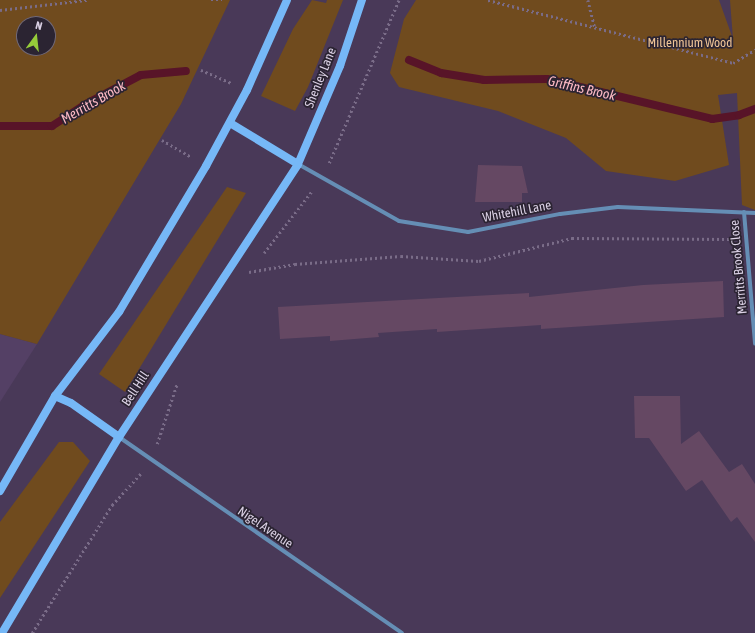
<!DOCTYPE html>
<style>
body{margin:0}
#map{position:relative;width:755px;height:633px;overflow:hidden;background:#493958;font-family:"Asap Condensed",sans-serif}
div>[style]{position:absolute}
.built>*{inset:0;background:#544065}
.green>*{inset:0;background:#704b1e}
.stream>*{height:8px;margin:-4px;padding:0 4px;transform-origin:4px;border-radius:4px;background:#581428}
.building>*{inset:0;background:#654863}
.path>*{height:2.5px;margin-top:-1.25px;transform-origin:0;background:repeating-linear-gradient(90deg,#7a6c88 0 2px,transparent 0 5px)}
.minor>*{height:4px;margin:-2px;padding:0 2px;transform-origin:2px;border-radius:2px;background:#658eb5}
.secondary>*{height:8px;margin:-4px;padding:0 4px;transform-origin:4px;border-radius:4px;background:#76b8f7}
span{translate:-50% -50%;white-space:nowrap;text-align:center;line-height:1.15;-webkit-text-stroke:3.5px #2b2432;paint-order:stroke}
.park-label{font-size:13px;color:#efc496}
.street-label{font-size:13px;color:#dad0e4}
.water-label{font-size:14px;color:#fdbac5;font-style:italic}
.north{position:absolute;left:16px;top:16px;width:40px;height:40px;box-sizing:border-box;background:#2b2432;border:1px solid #716979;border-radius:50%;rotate:15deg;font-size:11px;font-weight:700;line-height:16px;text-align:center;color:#dad0e4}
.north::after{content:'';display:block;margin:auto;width:14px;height:18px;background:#96cc3a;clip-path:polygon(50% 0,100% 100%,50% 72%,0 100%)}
</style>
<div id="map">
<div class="built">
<div style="clip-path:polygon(0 334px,37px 344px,0 402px)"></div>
</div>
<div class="green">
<div style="clip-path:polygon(evenodd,0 0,230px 0,181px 104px,37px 344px,0 334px,0 0,24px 24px,48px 24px,48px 48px,24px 48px,24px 24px)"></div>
<div style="clip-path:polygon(312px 0,326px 3px,327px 0,343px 0,308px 87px,295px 111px,261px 96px,293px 29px)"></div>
<div style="clip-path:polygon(416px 0,719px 0,733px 39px,730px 0,755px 0,755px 210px,742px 205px,737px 93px,718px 95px,729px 165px,675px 181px,606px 171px,566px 138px,498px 111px,399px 87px,390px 73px,404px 19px)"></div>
<div style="clip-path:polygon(227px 187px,246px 193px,125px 392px,99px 374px)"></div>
<div style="clip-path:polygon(59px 442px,73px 442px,90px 461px,0 598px,0 522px)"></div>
</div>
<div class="stream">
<div style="left:409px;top:60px;width:35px;rotate:22deg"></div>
<div style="left:441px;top:73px;width:44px;rotate:9.2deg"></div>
<div style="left:484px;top:80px;width:63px;rotate:-0.9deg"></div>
<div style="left:547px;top:79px;width:170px;rotate:13.6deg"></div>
<div style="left:712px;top:119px;width:27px;rotate:-8deg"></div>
<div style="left:739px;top:115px;width:17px;rotate:-21deg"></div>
<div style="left:0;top:126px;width:52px"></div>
<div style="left:52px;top:126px;width:38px;rotate:-33deg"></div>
<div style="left:84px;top:105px;width:64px;rotate:-27.8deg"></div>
<div style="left:141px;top:75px;width:45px;rotate:-5.1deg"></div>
</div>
<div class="building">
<div style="clip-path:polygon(478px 165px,522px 166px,528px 193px,522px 193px,522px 202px,475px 202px)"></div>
<div style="clip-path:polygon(723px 281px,724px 317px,541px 329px,541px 325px,437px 332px,437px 329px,378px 333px,379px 337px,330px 341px,330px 336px,280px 339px,278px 307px,529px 293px,529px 297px,643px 285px)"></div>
<div style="clip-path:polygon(634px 396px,680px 396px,681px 444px,699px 431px,729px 472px,742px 464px,755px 484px,755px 542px,737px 517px,731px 522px,702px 480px,686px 491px,649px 438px,635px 438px)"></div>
</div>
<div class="path">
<div style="left:211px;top:0;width:11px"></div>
<div style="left:488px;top:0;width:253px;rotate:14.4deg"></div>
<div style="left:733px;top:63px;width:26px;rotate:-31deg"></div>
<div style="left:588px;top:0;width:29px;rotate:76deg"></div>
<div style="left:0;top:10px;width:88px;rotate:-6.6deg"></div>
<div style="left:201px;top:70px;width:34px;rotate:23deg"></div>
<div style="left:162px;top:140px;width:34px;rotate:30deg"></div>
<div style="left:329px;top:163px;width:177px;rotate:-66.8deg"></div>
<div style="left:264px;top:253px;width:78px;rotate:-52.3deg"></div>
<div style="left:249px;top:272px;width:47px;rotate:-9.9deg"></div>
<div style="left:295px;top:264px;width:106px;rotate:-4.3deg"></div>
<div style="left:401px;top:256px;width:78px;rotate:3.7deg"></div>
<div style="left:479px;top:261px;width:96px;rotate:-13.9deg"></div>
<div style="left:572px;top:238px;width:158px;rotate:0.4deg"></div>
<div style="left:157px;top:444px;width:63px;rotate:-71.6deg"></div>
<div style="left:32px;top:633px;width:151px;rotate:-58deg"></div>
<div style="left:112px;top:505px;width:45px;rotate:-47.7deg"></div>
</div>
<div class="minor">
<div style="left:298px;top:164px;width:116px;rotate:29.4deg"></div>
<div style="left:399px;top:221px;width:70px;rotate:9.1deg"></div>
<div style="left:468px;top:232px;width:94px;rotate:-11.1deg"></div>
<div style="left:560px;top:214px;width:58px;rotate:-6.9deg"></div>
<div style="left:618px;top:207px;width:137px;rotate:2.5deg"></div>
<div style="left:744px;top:212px;width:132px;rotate:85.2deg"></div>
<div style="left:119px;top:437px;width:344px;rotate:34.7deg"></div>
</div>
<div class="secondary">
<div style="left:230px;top:123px;width:79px;rotate:31.1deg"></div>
<div style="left:55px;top:396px;width:17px;rotate:24deg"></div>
<div style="left:71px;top:403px;width:59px;rotate:35.3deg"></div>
<div style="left:0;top:491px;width:110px;rotate:-59.9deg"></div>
<div style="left:55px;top:396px;width:106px;rotate:-52.7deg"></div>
<div style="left:119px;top:312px;width:170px;rotate:-59.2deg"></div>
<div style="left:206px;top:166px;width:86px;rotate:-61.7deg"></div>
<div style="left:247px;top:90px;width:98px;rotate:-66deg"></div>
<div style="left:2px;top:633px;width:228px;rotate:-59.2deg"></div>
<div style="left:119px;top:437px;width:326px;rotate:-56.7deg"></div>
<div style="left:298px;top:164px;width:107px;rotate:-66.8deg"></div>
<div style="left:340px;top:66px;width:70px;rotate:-71.6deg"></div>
</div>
<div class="park-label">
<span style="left:690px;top:43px">Millennium Wood</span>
</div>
<div class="street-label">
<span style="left:321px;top:78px;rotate:-68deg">Shenley Lane</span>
<span style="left:517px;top:212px;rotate:-11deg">Whitehill Lane</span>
<span style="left:739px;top:267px;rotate:-95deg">Merritts Brook Close</span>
<span style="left:136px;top:389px;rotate:-57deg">Bell Hill</span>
<span style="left:265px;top:528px;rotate:34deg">Nigel Avenue</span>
</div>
<div class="water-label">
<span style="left:582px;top:88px;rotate:13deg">Griffins Brook</span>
<span style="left:93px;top:102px;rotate:-30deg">Merritts Brook</span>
</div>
<div class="north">N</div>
</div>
